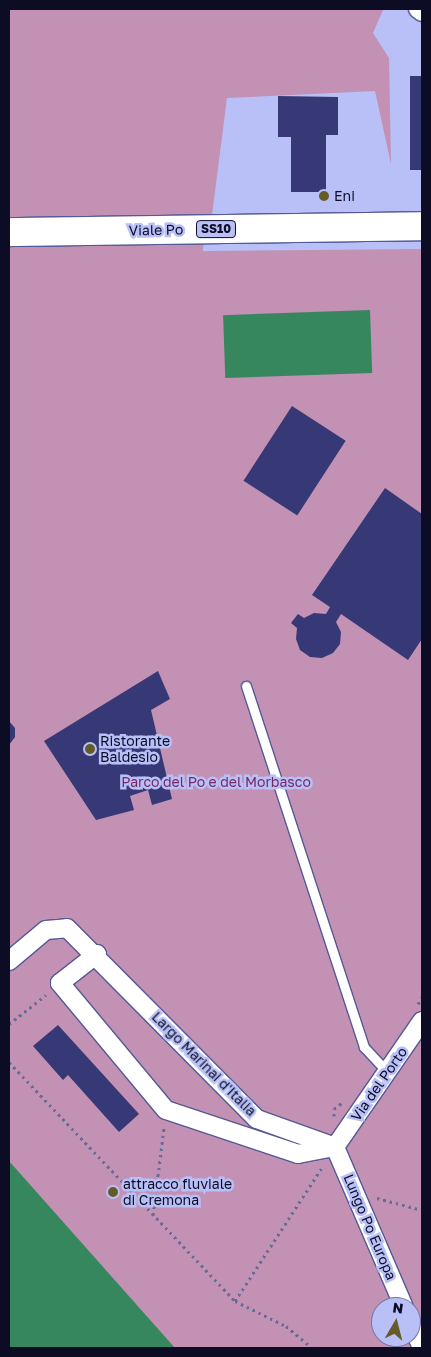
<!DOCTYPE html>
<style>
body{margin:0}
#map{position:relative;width:431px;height:1357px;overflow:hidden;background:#b8c0f7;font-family:"Golos Text",sans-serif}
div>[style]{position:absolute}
.green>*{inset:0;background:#c291b3}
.water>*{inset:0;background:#37875e;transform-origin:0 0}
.building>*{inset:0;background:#363975;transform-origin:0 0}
.path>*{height:3px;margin-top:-1.5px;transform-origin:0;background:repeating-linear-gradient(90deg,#676c95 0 2.5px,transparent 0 6.5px)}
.roads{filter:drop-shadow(1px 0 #545996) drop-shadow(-1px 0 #545996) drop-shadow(0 1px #545996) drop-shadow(0 -1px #545996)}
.lane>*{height:9px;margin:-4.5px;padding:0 4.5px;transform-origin:4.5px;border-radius:4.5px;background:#fff}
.street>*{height:18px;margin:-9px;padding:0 9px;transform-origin:9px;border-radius:9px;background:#fff}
.primary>*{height:28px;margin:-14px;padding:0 14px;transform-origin:14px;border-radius:14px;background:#fff}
.dots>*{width:14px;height:14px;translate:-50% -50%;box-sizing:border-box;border:2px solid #b8c0f7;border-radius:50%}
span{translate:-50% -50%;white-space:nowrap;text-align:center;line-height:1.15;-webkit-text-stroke:5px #b8c0f7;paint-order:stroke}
.shield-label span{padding:1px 4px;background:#b8c0f7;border:1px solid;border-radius:4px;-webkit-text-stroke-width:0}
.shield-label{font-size:12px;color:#0c0d25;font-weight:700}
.poi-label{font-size:14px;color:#0c0d25}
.left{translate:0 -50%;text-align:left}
.street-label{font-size:14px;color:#0c0d25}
.park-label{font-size:14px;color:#772864}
.frame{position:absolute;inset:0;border:10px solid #0c0d25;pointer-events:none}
.north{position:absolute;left:371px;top:1297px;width:50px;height:50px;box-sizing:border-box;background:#b8c0f7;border:1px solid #7378a3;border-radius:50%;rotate:8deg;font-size:14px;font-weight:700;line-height:20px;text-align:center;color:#0c0d25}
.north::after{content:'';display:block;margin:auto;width:18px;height:22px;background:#655b27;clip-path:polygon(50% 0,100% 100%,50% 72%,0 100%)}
</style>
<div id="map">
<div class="green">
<div style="clip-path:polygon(evenodd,9px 9px,383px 10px,373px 33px,389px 58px,391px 164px,375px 91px,227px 98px,212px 215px,205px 216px,203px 251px,422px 249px,422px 1348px,9px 1348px,9px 9px,381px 1307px,411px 1307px,411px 1337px,381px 1337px,381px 1307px)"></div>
</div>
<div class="water">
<div style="left:370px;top:310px;width:63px;height:147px;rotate:88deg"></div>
<div style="clip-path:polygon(9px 1161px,175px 1348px,9px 1348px)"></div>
</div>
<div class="building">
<div style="left:410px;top:76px;width:12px;height:94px"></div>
<div style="clip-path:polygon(278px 96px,338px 97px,338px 135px,326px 135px,326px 192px,291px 192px,291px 137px,278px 137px)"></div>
<div style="left:292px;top:406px;width:64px;height:89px;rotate:33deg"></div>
<div style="clip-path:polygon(385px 488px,422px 514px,422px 639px,408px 660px,341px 614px,336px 622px,341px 632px,340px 644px,333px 653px,322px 658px,310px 657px,300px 650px,296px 639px,297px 628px,291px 623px,298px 614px,304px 618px,314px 613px,326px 614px,330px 607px,312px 595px)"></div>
<div style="clip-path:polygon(158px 671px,170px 699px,151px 710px,172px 799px,152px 805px,148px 790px,130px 796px,134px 810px,96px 820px,44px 741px)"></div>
<div style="clip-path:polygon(9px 721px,15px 728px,15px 737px,9px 745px)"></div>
<div style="clip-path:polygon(58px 1025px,139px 1114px,119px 1132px,68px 1075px,63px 1080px,33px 1046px)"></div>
</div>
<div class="path">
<div style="left:418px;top:1004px;width:8px;rotate:-60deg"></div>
<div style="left:9px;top:1024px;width:47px;rotate:-38.1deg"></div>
<div style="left:9px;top:1062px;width:329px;rotate:46.6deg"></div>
<div style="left:235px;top:1301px;width:158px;rotate:-56.9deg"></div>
<div style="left:334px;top:1116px;width:7px;rotate:-90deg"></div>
<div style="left:334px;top:1109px;width:11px;rotate:-38deg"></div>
<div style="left:377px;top:1198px;width:47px;rotate:14.9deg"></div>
<div style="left:153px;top:1215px;width:88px;rotate:-82.8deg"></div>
<div style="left:235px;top:1301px;width:57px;rotate:26.1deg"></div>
<div style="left:286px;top:1326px;width:34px;rotate:40deg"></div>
</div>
<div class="roads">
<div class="lane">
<div style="left:246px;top:686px;width:380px;rotate:71.9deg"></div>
<div style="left:364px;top:1047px;width:35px;rotate:47deg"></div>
</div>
<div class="street">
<div style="left:418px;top:9px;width:5px;rotate:37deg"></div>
<div style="left:97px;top:954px;width:47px;rotate:141.9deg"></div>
<div style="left:60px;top:983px;width:165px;rotate:50.2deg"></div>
<div style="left:166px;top:1110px;width:139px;rotate:18.4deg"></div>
<div style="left:298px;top:1154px;width:37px;rotate:-11deg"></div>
<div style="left:9px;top:961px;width:48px;rotate:-40deg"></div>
<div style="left:46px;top:930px;width:21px;rotate:-5deg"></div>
<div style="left:67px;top:928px;width:269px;rotate:45.2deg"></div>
<div style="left:257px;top:1119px;width:83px;rotate:19.7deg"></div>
<div style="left:335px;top:1147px;width:174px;rotate:66.7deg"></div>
<div style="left:335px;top:1147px;width:153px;rotate:-55.4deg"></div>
<div style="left:411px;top:1323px;width:27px;rotate:66deg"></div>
</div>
<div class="primary">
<div style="left:9px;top:232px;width:413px;rotate:-0.8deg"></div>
</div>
</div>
<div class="dots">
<div style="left:324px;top:196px;background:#655b27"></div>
<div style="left:90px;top:749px;background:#655b27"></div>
<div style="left:113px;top:1192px;background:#655b27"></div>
</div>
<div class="shield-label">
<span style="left:216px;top:229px">SS10</span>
</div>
<div class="poi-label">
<span class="left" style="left:334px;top:196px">Eni</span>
<span class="left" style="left:100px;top:749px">Ristorante<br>Baldesio</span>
<span class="left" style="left:123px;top:1192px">attracco fluviale<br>di Cremona</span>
</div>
<div class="street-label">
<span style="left:156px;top:230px;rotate:-1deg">Viale Po</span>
<span style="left:204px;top:1064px;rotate:45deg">Largo Marinai d'Italia</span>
<span style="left:379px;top:1084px;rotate:-55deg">Via del Porto</span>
<span style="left:370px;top:1227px;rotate:67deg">Lungo Po Europa</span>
</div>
<div class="park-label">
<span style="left:216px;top:782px">Parco del Po e del Morbasco</span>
</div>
<div class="frame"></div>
<div class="north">N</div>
</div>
